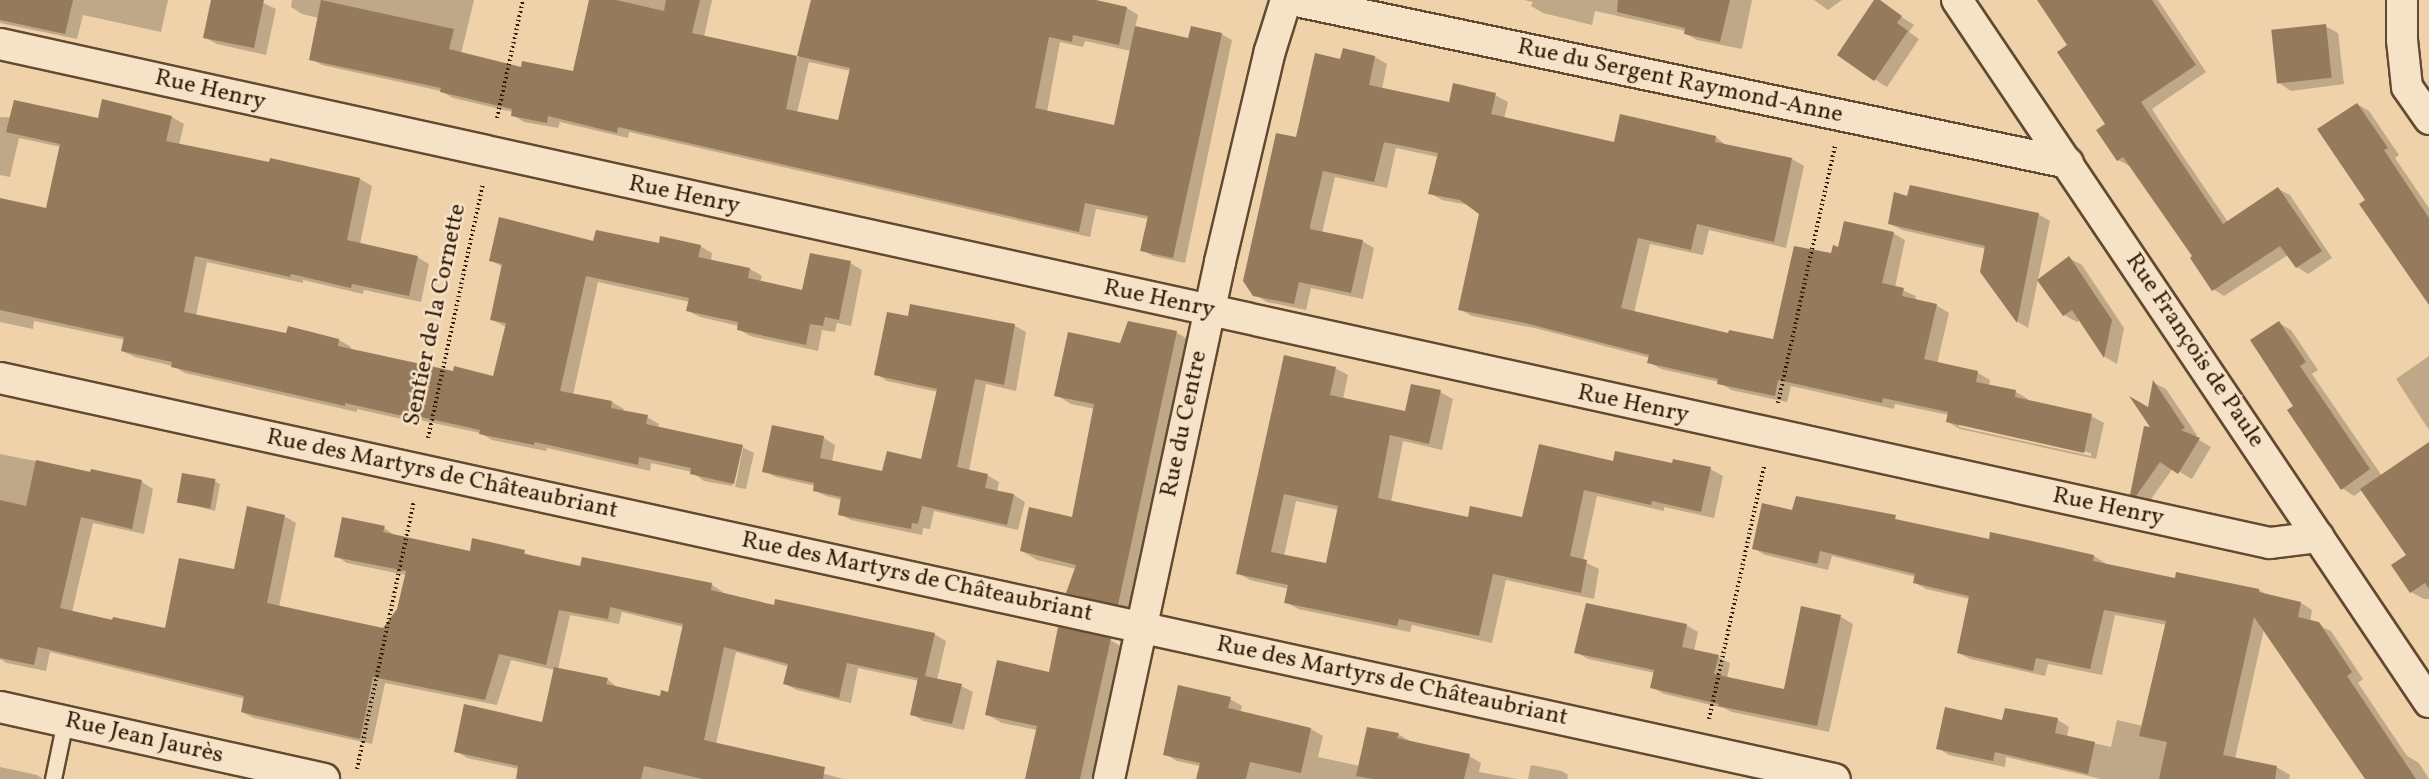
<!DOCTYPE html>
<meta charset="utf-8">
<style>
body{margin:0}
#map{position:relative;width:2429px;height:779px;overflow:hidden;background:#efd2a9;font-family:Vollkorn,serif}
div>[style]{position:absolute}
.shadow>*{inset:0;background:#0003}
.building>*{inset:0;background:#957b5c;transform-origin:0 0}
.path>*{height:4px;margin-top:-2px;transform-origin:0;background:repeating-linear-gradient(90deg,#331c09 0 1.5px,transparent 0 4.5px)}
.roads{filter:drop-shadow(2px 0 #624a31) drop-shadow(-2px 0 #624a31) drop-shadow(0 2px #624a31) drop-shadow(0 -2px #624a31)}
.lane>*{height:15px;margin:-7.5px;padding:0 7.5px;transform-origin:7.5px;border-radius:7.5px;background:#f5e2c7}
.street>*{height:30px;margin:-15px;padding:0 15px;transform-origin:15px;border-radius:15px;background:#f5e2c7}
span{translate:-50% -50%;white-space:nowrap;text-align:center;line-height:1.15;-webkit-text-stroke:5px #f5e2c7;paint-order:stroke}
.street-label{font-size:24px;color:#331c09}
</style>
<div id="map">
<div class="shadow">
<div style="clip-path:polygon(0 0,168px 0,161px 32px,83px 15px,77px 39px,0 23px)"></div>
<div style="clip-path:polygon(212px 0,257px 0,276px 9px,266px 55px,217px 44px,204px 37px)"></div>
<div style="clip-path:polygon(evenodd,292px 0,474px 0,461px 54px,522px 68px,574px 73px,590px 0,712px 0,704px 37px,798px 58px,813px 0,1079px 0,1127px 8px,1138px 15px,1135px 28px,1189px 40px,1221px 34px,1232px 40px,1185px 263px,1153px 256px,1142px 250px,1149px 219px,1096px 209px,1090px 237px,629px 132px,628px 138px,560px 122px,558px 128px,524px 122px,513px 115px,513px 112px,453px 98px,441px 91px,322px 65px,311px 59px,319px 18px,302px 14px,291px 7px,292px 0,1085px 41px,1131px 51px,1115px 127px,1047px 112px,1060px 42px,1083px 47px,1085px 41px,292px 0,809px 62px,851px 71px,839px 122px,797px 113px,809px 62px)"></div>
<div style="clip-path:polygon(1524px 0,1752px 0,1742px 49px,1697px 40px,1686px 34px,1686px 31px,1595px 11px,1592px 25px,1543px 13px,1531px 6px,1533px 2px)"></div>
<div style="clip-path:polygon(1814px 0,1842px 0,1828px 10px)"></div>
<div style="clip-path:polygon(1876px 0,1914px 25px,1909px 32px,1919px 39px,1887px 87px,1874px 79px)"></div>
<div style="clip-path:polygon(2038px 0,2158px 0,2206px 72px,2152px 109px,2172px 140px,2228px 222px,2278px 189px,2290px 195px,2332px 258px,2308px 274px,2297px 267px,2288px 255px,2224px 296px,2213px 289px,2194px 257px,2130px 166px,2118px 160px,2107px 124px,2069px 46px)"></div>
<div style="clip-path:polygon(2325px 26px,2338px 33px,2344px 84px,2291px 91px,2279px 83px)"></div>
<div style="clip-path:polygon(evenodd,1375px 57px,1387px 64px,1382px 89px,1450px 104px,1495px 95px,1508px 102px,1504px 119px,1615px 144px,1716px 137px,1727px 146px,1792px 159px,1804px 166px,1786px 248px,1709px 230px,1703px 255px,1650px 244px,1634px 313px,1729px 335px,1775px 341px,1839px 248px,1893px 233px,1905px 240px,1895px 287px,1916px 296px,1915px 301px,1936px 305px,1949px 313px,1937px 364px,1978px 373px,1990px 380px,1989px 386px,2016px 392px,2028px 399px,2027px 402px,2091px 416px,2104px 423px,2096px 459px,1960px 429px,1948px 422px,1949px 415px,1895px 404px,1894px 409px,1791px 386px,1787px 402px,1731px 390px,1719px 382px,1661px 369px,1649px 362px,1650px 358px,1539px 329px,1472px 316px,1459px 309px,1480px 214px,1469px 205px,1442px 200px,1430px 193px,1438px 157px,1396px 148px,1387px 188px,1335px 177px,1322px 233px,1362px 241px,1374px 248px,1363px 299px,1311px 288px,1306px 310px,1267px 302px,1254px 294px,1297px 139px,1341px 60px,1375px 57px,1959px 424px,2091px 453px,2091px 456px,1959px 427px,1959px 424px)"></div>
<div style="clip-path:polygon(2357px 104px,2369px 111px,2399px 155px,2395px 158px,2429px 208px,2429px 303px,2367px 200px)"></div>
<div style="clip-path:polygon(0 117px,99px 120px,172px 117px,184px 124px,179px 145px,270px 164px,271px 160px,360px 179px,372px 186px,360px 244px,417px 257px,429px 264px,421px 302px,364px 290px,363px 294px,303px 280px,303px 283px,207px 262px,196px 316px,287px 335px,339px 340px,351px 347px,350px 351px,454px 373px,494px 378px,506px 327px,491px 319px,503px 267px,490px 260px,594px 242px,700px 246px,712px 253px,711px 261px,750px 269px,762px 276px,760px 282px,803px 292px,850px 263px,862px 270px,851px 326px,837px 323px,835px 332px,822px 330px,818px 351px,750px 336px,738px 329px,739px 326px,700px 317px,688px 311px,690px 302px,598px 282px,573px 395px,612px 402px,624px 409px,623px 412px,647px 417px,659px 424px,658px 428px,742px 447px,754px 453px,746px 489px,735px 487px,743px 448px,740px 448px,732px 486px,704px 481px,692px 472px,651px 463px,650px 471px,547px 448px,546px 451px,492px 440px,480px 433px,415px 419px,415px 422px,357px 409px,357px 412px,185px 373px,173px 366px,135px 357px,122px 351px,125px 340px,34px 321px,33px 329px,0 322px,0 271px,47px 210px,61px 147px,19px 138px,10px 177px,0 175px)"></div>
<div style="clip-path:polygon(1908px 198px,2038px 214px,2050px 221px,2028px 328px,2018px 322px,1982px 272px,1986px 249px,1902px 230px,1890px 224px)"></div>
<div style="clip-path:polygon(2069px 258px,2082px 265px,2124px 328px,2117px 364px,2105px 357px,2080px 320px,2077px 322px,2064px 315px)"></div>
<div style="clip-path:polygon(912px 306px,1015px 326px,1026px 332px,1016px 391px,986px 384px,969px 471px,987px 475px,999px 482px,997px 492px,1014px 495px,1025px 502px,1018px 530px,934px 511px,930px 529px,923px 528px,922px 535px,851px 520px,839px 514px,842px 500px,826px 496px,814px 490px,815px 486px,776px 477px,764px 471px,774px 427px,824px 438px,835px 445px,832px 462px,884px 473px,922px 461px,938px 392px,887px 381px,876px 374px,909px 318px)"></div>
<div style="clip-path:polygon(1129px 323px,1177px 333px,1193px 342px,1134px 613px,1084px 602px,1068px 593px,1076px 569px,1037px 560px,1022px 551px,1073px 518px,1095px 409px,1071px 404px,1056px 395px,1121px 345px)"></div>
<div style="clip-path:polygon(2279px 323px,2291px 330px,2318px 370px,2312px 374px,2382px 476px,2429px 501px,2429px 599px,2424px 599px,2411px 592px,2393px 565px,2408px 556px,2362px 490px,2354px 496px,2342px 488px,2295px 406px)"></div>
<div style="clip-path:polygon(2429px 356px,2429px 430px,2396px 379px)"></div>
<div style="clip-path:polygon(evenodd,1335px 368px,1348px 375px,1343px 399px,1406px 413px,1440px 392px,1453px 399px,1442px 450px,1403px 441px,1391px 502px,1469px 519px,1523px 519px,1614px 462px,1674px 465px,1710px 469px,1723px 476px,1714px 518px,1664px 507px,1664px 511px,1597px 496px,1583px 561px,1599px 569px,1594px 599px,1506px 580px,1492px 643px,1412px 625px,1410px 632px,1298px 609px,1286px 602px,1289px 589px,1250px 580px,1238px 573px,1335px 368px,1296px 501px,1339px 510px,1327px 565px,1284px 556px,1296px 501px)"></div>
<div style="clip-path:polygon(2154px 383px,2166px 389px,2197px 435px,2194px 437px,2211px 447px,2192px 479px,2173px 468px,2149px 502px,2132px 494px,2153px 430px)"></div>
<div style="clip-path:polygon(evenodd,0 454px,142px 482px,153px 489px,144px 534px,93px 523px,72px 612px,166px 630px,235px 571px,284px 516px,296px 523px,279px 607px,394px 632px,406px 575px,347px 563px,336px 556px,384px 528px,396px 536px,471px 553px,474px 540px,581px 568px,712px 585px,723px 592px,722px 594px,775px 606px,934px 634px,946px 641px,937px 680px,961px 686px,973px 692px,964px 730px,923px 721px,912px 714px,919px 681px,858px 668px,851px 703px,797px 690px,785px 684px,789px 667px,736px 652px,716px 744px,843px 779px,517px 779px,519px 769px,467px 758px,456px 751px,543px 724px,555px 670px,511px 660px,497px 705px,385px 683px,372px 744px,254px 718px,242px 712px,245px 699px,50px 652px,46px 671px,7px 663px,0 659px,0 454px,622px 612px,684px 627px,669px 693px,661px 698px,618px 688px,607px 679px,558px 669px,570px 615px,619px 624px,622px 612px)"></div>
<div style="clip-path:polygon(214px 481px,220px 484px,215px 511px,177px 501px)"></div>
<div style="clip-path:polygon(1797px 497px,1990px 541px,1991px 534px,2094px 556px,2105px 563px,2105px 565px,2176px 580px,2259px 590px,2269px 596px,2301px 603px,2312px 610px,2310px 622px,2331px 631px,2363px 679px,2358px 683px,2407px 756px,2419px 763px,2429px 779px,2367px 779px,2264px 629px,2235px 759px,2278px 768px,2290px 775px,2289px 779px,2101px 779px,2006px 757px,2005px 767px,1949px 755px,1938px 748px,2004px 722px,2006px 709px,2058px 720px,2069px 727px,2067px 737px,2111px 747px,2117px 720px,2143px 726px,2167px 625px,2115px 615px,2102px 675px,2048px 664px,2045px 676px,1970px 659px,1959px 653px,1970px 599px,1926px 589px,1914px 582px,1916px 577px,1832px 556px,1828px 570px,1765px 555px,1753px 548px,1793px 512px)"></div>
<div style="clip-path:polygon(1802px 608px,1841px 617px,1853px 624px,1829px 732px,1732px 712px,1724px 708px,1664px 694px,1652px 687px,1655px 673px,1588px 659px,1576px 652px,1686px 625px,1698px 632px,1694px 651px,1718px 657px,1730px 663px,1727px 678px,1785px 691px)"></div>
<div style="clip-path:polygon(1110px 640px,1126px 649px,1097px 779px,1027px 779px,1037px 730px,1002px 723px,986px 714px,1050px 673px)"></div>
<div style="clip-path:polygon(1230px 699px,1242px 706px,1240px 713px,1311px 729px,1323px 736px,1318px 757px,1360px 766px,1398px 734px,1410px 741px,1469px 756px,1481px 763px,1479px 772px,1517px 779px,1197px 779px,1200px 766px,1177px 761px,1165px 754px)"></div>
<div style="clip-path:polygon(1531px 765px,1562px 771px,1568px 775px,1567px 779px,1528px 779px)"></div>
<div style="clip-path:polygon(0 767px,37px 775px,43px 779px,0 779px)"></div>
</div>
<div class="building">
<div style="clip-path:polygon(0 0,73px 0,65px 34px,0 20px)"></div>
<div style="clip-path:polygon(211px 0,264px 0,254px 48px,203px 38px)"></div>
<div style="clip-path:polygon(evenodd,321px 0,454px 29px,449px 49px,521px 67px,522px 61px,573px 71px,589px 0,616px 0,664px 11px,666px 0,700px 0,692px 33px,797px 56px,811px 0,1096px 0,1127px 7px,1119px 45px,1073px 35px,1072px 42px,1049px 37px,1035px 108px,1114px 125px,1135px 26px,1188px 38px,1191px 26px,1222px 33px,1173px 258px,1140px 251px,1148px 216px,1085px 203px,1079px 232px,618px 127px,617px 133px,548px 116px,547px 123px,511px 116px,512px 109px,440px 92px,441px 88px,309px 60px,321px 0,797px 56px,850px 68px,838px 120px,786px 109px,797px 56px)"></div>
<div style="clip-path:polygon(1618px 0,1730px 0,1720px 42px,1684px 34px,1685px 28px,1617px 12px)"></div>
<div style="clip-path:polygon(1874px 0,1880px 0,1902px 16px,1897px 23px,1908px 31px,1874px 81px,1837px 55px)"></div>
<div style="clip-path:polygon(2037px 0,2152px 0,2196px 65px,2141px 102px,2161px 132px,2223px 224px,2278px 187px,2322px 251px,2296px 268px,2280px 246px,2212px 291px,2190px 258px,2192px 256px,2123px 157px,2117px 161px,2096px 130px,2105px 124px,2057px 52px,2067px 45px)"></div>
<div style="left:2326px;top:24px;width:54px;height:55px;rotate:84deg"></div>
<div style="clip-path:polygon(1343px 48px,1375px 56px,1369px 85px,1449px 102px,1453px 83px,1496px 93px,1491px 114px,1614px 142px,1620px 114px,1716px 136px,1715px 142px,1792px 158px,1774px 242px,1697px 224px,1691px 250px,1638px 238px,1621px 308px,1728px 333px,1729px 330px,1773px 339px,1794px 246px,1831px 253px,1833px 245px,1838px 247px,1844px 221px,1894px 232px,1882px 283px,1904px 288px,1902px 296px,1937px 304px,1924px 359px,1978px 371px,1976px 382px,2016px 390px,2015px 397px,2092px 414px,2084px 453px,1946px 422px,1948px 412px,1883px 398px,1882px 403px,1778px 380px,1775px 396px,1717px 384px,1718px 379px,1647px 363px,1649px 355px,1525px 323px,1458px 310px,1479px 214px,1460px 200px,1428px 194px,1438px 153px,1384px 142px,1374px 182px,1323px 171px,1310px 226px,1310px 229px,1363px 240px,1351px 293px,1299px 282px,1294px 304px,1253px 296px,1243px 281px,1276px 133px,1296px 137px,1315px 53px,1340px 59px)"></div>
<div style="clip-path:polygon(102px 99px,172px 116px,166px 141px,269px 162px,270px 158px,360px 178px,347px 240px,418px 256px,409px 296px,352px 284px,351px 288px,291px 274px,290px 277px,195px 256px,184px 312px,286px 333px,288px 326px,339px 339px,338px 346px,453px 371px,454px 366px,493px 376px,506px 323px,490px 320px,502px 264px,489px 261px,499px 217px,593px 241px,596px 230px,659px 243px,660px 236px,701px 245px,698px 257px,750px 268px,748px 278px,802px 290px,810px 253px,851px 261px,839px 320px,825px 317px,823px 326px,810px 324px,806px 345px,737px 330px,738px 322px,686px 311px,689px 298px,586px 276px,560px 391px,612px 401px,611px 408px,648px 415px,646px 424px,743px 445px,734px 484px,690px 474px,691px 468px,639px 457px,638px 465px,535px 442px,534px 445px,479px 434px,480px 430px,403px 413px,403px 416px,345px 403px,345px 406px,171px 367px,172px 362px,121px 351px,124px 337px,0 310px,0 198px,46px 208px,60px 144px,6px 132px,14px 100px,98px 118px)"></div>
<div style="clip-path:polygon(2357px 103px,2388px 148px,2384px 150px,2429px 218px,2429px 305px,2359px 204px,2365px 200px,2317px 129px)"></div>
<div style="clip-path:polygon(1910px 185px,2039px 213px,2017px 323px,1980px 272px,1985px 246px,1888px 224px,1894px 192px,1907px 196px)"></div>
<div style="clip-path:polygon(2069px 256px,2112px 320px,2104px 358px,2072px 310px,2063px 316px,2037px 280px)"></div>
<div style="clip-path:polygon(910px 304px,1015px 324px,1004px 385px,975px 379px,957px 467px,988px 474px,985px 488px,1014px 494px,1007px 525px,922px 506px,918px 524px,912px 523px,911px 529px,838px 515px,841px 497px,813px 491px,814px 483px,762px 472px,772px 425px,824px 436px,820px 458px,882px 471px,887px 451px,921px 459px,937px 389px,874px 375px,887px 312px,908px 316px)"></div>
<div style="clip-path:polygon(1128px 321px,1177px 331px,1118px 605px,1066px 593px,1076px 565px,1020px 551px,1029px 507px,1072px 517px,1094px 404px,1054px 396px,1068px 332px,1120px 343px)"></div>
<div style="clip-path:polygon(2279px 321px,2306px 362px,2300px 366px,2370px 469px,2341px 490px,2287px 410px,2293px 406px,2250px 340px)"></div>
<div style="clip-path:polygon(evenodd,1284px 355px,1336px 367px,1330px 395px,1405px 411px,1411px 384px,1441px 390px,1429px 444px,1390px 435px,1378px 498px,1468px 517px,1470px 506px,1522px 517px,1539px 444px,1613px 461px,1615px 451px,1672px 463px,1673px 459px,1711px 467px,1701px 512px,1652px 501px,1651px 505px,1584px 490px,1570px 556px,1587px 560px,1581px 593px,1493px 574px,1479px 636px,1399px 619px,1397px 626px,1284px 603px,1288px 585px,1236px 574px,1284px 355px,1284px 494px,1338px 506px,1326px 563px,1271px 552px,1284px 494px)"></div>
<div style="clip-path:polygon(2153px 380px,2185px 428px,2181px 430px,2200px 438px,2178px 474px,2160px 462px,2136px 496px,2130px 495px,2144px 426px,2150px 427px,2129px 396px,2148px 407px)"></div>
<div style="clip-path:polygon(2429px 442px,2429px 589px,2425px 583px,2410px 593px,2391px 565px,2406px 555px,2360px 489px)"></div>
<div style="clip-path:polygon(36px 460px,90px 472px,91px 469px,142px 480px,132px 529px,81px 517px,60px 608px,112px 620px,113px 617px,165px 628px,179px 558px,234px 569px,247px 506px,285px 515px,267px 603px,383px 628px,397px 609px,406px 571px,334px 557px,342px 517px,385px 526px,383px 532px,470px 551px,472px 538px,525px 550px,524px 554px,580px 566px,582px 557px,712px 583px,711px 590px,774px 605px,775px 599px,935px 633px,925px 676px,962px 684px,952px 724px,910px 715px,918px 678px,847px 663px,839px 698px,783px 684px,788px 664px,724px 647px,704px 740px,825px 767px,823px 779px,703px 779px,644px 766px,641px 779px,516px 779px,518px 766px,454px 752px,464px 704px,542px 722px,554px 667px,608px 678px,606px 684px,660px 696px,661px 690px,668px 692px,683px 624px,610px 607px,608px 619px,559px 610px,546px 665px,499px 654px,485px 700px,373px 677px,360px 739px,241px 712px,244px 696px,38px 647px,34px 665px,0 658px,0 500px,26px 506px)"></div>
<div style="left:182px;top:473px;width:34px;height:30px;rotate:10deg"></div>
<div style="clip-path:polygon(1796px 496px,1896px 515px,1895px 519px,1989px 539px,1990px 532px,2032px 541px,2094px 555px,2093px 561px,2175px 578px,2176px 572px,2259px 589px,2259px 592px,2301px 602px,2298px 617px,2319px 622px,2352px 672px,2347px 676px,2416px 779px,2365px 779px,2254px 617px,2223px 755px,2277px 766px,2275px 779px,2159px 779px,2167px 742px,2139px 736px,2166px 621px,2104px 610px,2090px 669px,2036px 658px,2033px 671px,1957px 653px,1969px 596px,1913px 583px,1915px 574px,1820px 551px,1817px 564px,1752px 549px,1762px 503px,1792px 510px)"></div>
<div style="clip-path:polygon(1586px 603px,1687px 624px,1682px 647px,1719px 655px,1714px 674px,1784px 689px,1801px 606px,1841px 615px,1817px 726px,1718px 706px,1719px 704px,1650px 688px,1654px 670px,1574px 653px)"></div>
<div style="clip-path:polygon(1058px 627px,1111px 638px,1080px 779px,1025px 779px,1037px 726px,985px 715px,997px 660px,1049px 672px)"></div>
<div style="clip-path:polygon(1178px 685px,1231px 697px,1228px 708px,1311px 728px,1301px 773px,1250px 762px,1246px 779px,1196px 779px,1200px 763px,1163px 755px)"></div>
<div style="clip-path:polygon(1945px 707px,2002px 720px,2005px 708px,2058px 718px,2055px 733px,2095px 742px,2088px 774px,1995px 752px,1993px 761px,1936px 749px)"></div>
<div style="clip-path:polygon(1367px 727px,1399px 733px,1397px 738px,1470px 754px,1464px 779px,1373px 779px,1356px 776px)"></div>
</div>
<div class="path">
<div style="left:497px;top:118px;width:121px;rotate:-77.6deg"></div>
<div style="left:1778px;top:403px;width:263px;rotate:-77.5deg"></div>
<div style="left:428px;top:438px;width:260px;rotate:-77.8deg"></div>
<div style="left:1709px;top:719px;width:259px;rotate:-77.7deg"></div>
<div style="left:357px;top:769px;width:274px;rotate:-78deg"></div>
</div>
<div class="roads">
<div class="lane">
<div style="left:53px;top:779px;width:59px;rotate:-78.3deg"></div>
</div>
<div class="street">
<div style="left:1292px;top:0;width:793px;rotate:11.86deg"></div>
<div style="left:1957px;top:0;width:846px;rotate:56.08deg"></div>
<div style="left:2402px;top:0;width:40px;rotate:90deg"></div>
<div style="left:2402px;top:40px;width:47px;rotate:83.9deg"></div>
<div style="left:2407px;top:87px;width:39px;rotate:55deg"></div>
<div style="left:0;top:44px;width:2324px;rotate:12.4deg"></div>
<div style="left:2270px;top:543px;width:49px;rotate:-7deg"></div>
<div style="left:0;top:378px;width:1878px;rotate:12.33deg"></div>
<div style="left:0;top:707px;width:332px;rotate:12.5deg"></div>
<div style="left:1109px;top:779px;width:529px;rotate:-77.88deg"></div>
<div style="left:1220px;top:262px;width:217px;rotate:-76.7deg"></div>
<div style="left:1270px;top:51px;width:53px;rotate:-72.6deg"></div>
</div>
</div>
<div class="street-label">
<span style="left:1680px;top:82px;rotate:12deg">Rue du Sergent Raymond-Anne</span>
<span style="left:210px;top:91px;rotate:13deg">Rue Henry</span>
<span style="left:684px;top:196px;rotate:12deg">Rue Henry</span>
<span style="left:1159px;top:300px;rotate:12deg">Rue Henry</span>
<span style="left:436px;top:315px;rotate:-78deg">Sentier de la Cornette</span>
<span style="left:2194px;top:351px;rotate:56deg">Rue François de Paule</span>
<span style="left:1633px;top:405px;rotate:12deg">Rue Henry</span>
<span style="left:1185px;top:424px;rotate:-78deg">Rue du Centre</span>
<span style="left:442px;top:475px;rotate:12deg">Rue des Martyrs de Châteaubriant</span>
<span style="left:2108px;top:508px;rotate:12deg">Rue Henry</span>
<span style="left:917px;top:578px;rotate:12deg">Rue des Martyrs de Châteaubriant</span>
<span style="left:1392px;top:682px;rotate:12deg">Rue des Martyrs de Châteaubriant</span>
<span style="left:144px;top:739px;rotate:13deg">Rue Jean Jaurès</span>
</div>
</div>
